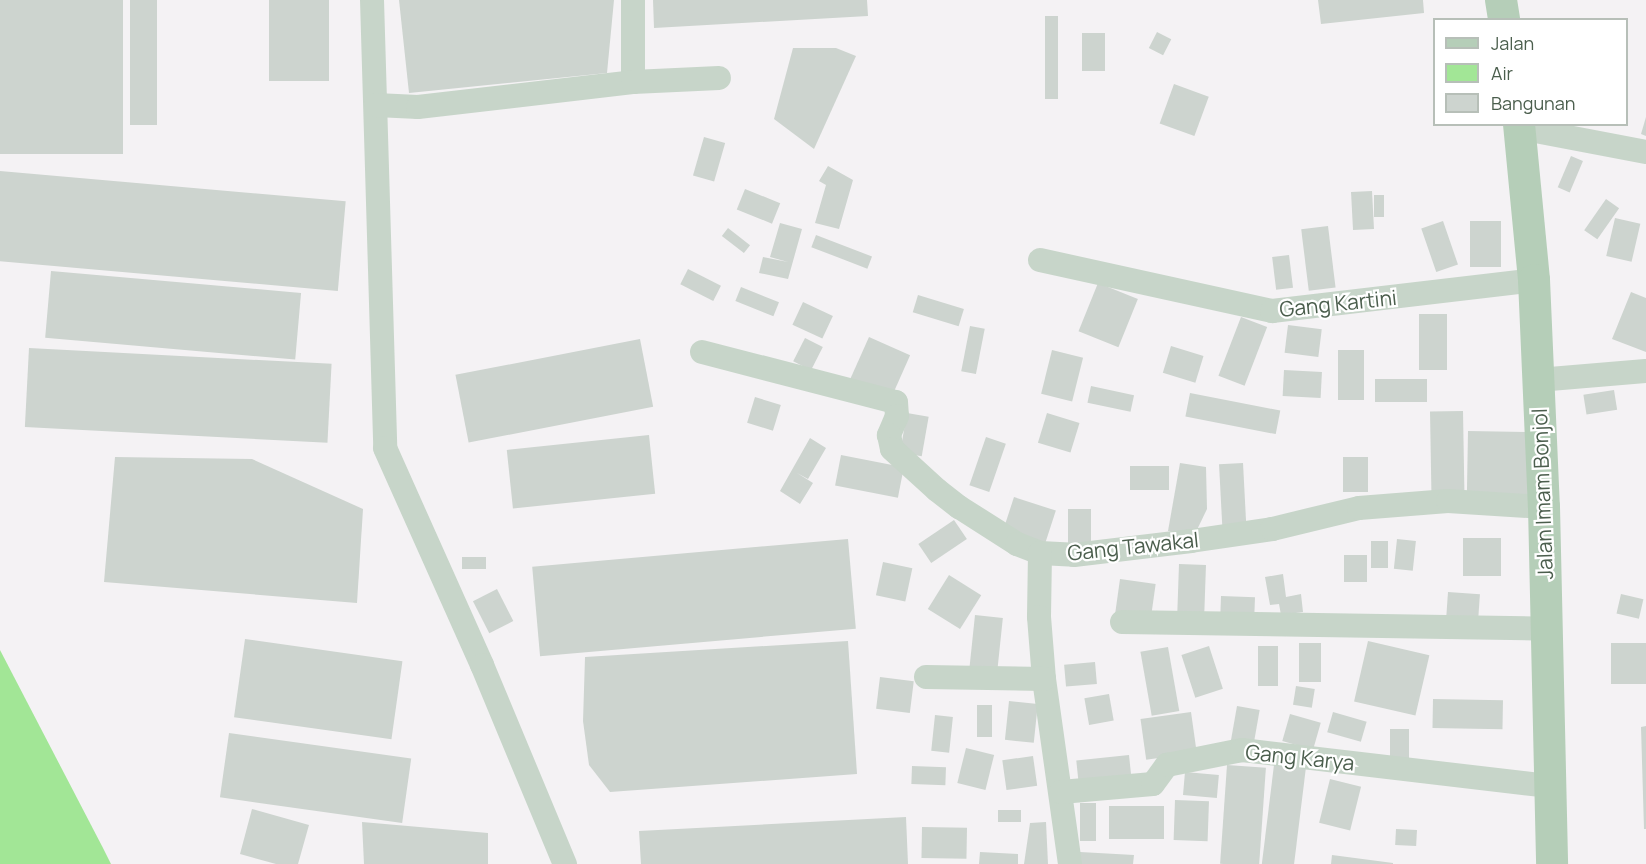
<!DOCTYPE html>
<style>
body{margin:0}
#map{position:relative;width:1646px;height:864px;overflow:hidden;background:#f4f2f4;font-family:Manrope,sans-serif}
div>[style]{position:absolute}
.water>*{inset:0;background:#a2e696}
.building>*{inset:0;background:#cdd4cf;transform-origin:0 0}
.minor>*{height:24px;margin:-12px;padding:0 12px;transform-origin:12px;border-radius:12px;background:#c7d5c9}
.major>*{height:32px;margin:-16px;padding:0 16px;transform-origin:16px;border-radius:16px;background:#b5ceb8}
span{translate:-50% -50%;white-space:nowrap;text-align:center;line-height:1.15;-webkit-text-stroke:4.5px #fff;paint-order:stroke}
.street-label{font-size:21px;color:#4b5e4d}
.legend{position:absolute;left:1433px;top:18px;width:195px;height:108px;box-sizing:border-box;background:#fff;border:2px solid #b7bfb8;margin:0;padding:8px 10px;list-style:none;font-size:18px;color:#4b5e4d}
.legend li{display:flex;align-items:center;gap:12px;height:30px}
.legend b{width:30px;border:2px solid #b7bfb8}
</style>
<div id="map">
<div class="water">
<div style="clip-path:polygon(0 650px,103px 848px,111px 864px,0 864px)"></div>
</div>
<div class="building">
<div style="left:0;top:0;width:123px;height:154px"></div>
<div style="left:130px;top:0;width:27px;height:125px"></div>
<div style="left:269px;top:0;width:60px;height:81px"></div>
<div style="clip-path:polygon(399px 0,614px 0,607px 73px,409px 93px)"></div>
<div style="clip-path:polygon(653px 0,867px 0,868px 16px,654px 28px)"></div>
<div style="clip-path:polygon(1318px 0,1423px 0,1424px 13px,1321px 24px)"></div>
<div style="left:1045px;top:16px;width:13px;height:83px"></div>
<div style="left:1157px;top:32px;width:16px;height:18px;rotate:27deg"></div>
<div style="left:1082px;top:33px;width:23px;height:38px"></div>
<div style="clip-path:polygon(793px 48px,836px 48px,856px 56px,814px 149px,774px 119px)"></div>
<div style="left:1174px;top:84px;width:37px;height:42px;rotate:20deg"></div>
<div style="clip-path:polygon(1646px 117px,1646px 136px,1641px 134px)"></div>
<div style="left:704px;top:137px;width:22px;height:40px;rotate:16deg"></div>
<div style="left:1571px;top:156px;width:13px;height:34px;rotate:23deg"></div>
<div style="clip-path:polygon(828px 166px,853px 180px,839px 229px,815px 223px,826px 185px,819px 181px)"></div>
<div style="left:0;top:171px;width:347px;height:90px;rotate:5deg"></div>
<div style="left:745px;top:189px;width:38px;height:22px;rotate:22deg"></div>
<div style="left:1372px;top:191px;width:38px;height:21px;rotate:87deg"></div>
<div style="left:1374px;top:195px;width:10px;height:22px"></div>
<div style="left:1606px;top:199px;width:16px;height:38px;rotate:35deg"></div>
<div style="left:1615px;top:218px;width:26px;height:39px;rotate:13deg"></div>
<div style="left:1443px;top:221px;width:46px;height:23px;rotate:71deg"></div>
<div style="left:1470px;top:221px;width:31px;height:46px"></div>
<div style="clip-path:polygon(780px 223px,802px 229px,788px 279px,759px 273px,763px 257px,788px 262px,770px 257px)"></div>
<div style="left:1328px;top:226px;width:62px;height:27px;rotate:83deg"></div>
<div style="left:728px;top:228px;width:28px;height:10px;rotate:38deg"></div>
<div style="left:816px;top:235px;width:60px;height:13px;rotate:21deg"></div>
<div style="left:1289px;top:255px;width:33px;height:17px;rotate:83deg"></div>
<div style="left:688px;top:269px;width:37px;height:17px;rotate:27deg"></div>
<div style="left:51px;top:271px;width:251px;height:67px;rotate:5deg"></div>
<div style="left:1098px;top:283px;width:43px;height:52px;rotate:22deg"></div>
<div style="left:741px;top:287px;width:41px;height:15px;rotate:22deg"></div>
<div style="clip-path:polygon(1631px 292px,1646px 298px,1646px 352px,1612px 339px)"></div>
<div style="left:918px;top:295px;width:48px;height:18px;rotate:17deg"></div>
<div style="left:803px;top:302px;width:33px;height:25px;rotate:25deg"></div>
<div style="left:1419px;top:314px;width:28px;height:56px"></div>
<div style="left:1241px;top:317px;width:28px;height:63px;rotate:21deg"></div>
<div style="left:1288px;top:325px;width:34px;height:28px;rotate:7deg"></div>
<div style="left:970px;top:326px;width:15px;height:46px;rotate:11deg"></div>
<div style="left:869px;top:337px;width:45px;height:48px;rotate:24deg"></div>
<div style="left:805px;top:338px;width:20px;height:26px;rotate:27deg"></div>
<div style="left:640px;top:339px;width:69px;height:188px;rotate:79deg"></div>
<div style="left:1171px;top:346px;width:34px;height:28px;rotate:17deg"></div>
<div style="left:29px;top:348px;width:303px;height:79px;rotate:3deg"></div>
<div style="left:1052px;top:350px;width:32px;height:45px;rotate:14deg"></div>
<div style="left:1338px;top:350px;width:26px;height:50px"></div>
<div style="left:1284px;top:370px;width:38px;height:26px;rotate:3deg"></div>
<div style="left:1375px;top:379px;width:52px;height:23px"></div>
<div style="left:1091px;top:386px;width:44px;height:17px;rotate:12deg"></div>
<div style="left:1614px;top:390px;width:20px;height:31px;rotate:81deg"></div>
<div style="left:1190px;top:393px;width:92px;height:24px;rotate:11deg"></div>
<div style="left:755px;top:397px;width:27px;height:27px;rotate:17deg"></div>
<div style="left:1463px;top:411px;width:83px;height:33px;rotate:89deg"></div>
<div style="left:907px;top:413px;width:22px;height:40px;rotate:10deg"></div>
<div style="left:1047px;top:413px;width:34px;height:31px;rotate:17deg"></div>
<div style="left:1468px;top:431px;width:61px;height:66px;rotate:1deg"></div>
<div style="left:649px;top:435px;width:59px;height:143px;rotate:84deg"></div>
<div style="left:986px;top:437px;width:21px;height:51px;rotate:19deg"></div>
<div style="clip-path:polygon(810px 438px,826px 448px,808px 479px,797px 473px,813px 483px,800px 504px,780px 491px)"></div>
<div style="left:841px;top:455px;width:64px;height:31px;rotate:11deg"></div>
<div style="clip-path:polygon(115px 457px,252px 459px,363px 509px,357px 603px,104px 582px)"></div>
<div style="left:1343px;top:457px;width:25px;height:35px"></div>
<div style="clip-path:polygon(1180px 463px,1206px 467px,1207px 509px,1194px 536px,1168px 531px)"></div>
<div style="left:1243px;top:463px;width:65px;height:24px;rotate:87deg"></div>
<div style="left:1130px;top:466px;width:39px;height:24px"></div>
<div style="left:1014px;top:497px;width:44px;height:36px;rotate:18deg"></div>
<div style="left:1068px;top:509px;width:23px;height:36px"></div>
<div style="left:954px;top:520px;width:23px;height:43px;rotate:56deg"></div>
<div style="left:1463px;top:538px;width:38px;height:38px"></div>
<div style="left:848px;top:539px;width:90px;height:317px;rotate:85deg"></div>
<div style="left:1397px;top:539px;width:19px;height:30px;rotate:6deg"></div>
<div style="left:1371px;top:541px;width:17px;height:27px"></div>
<div style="left:1367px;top:555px;width:27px;height:23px;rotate:90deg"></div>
<div style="left:462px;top:557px;width:24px;height:12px"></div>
<div style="left:883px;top:562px;width:30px;height:34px;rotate:12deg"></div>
<div style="left:1179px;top:564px;width:27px;height:54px;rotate:2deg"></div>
<div style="clip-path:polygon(1283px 574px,1286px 597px,1301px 594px,1303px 612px,1281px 615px,1279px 604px,1270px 605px,1265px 577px)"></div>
<div style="left:949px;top:575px;width:38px;height:40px;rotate:32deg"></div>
<div style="left:1120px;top:579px;width:36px;height:38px;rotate:8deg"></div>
<div style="left:497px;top:589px;width:36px;height:27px;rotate:63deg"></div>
<div style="left:1448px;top:592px;width:32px;height:30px;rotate:4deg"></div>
<div style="left:1621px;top:594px;width:23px;height:20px;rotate:13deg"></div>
<div style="left:1221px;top:596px;width:34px;height:24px;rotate:2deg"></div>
<div style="left:975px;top:615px;width:28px;height:55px;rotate:6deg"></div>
<div style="left:245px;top:639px;width:159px;height:79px;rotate:8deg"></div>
<div style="clip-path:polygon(848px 641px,857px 774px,610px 792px,589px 765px,583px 721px,585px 657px)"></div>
<div style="left:1368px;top:641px;width:63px;height:62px;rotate:13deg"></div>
<div style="left:1299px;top:643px;width:22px;height:39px"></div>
<div style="left:1611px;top:643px;width:35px;height:41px"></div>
<div style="left:1209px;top:646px;width:45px;height:29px;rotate:72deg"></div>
<div style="left:1258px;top:646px;width:20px;height:40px"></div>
<div style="left:1168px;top:647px;width:65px;height:28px;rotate:80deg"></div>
<div style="left:1095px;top:662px;width:22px;height:31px;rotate:85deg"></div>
<div style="left:880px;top:677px;width:34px;height:32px;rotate:7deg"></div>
<div style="left:1296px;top:686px;width:19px;height:19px;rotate:9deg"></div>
<div style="left:1109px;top:694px;width:27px;height:25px;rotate:80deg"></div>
<div style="left:1433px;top:699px;width:70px;height:29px;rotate:1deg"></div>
<div style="left:1009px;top:701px;width:29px;height:39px;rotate:6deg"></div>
<div style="left:977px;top:705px;width:15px;height:32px"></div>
<div style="left:1237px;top:706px;width:23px;height:39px;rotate:10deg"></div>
<div style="left:1191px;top:712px;width:41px;height:51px;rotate:82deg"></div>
<div style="left:1333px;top:712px;width:35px;height:21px;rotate:16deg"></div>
<div style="left:1290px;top:714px;width:32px;height:28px;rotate:16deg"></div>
<div style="left:935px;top:715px;width:18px;height:36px;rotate:6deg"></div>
<div style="clip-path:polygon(1646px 726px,1646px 829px,1644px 829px,1641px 727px)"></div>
<div style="left:1390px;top:729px;width:19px;height:38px"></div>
<div style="left:229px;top:733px;width:184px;height:65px;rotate:8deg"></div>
<div style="left:966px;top:748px;width:29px;height:36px;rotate:14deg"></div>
<div style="left:1129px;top:755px;width:28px;height:53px;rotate:84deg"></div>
<div style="left:1033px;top:756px;width:30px;height:31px;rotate:82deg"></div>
<div style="left:1227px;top:765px;width:39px;height:99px;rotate:4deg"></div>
<div style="left:1274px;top:765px;width:32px;height:100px;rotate:7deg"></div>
<div style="left:912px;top:766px;width:34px;height:18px;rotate:2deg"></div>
<div style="left:1185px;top:772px;width:34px;height:23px;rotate:5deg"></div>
<div style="left:1330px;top:779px;width:32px;height:45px;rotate:14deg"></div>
<div style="left:1175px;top:800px;width:34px;height:40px;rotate:2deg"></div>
<div style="left:1080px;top:803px;width:16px;height:38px"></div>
<div style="left:1109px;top:806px;width:55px;height:33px"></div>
<div style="clip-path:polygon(252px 809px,309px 825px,298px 864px,276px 864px,240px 854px)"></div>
<div style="left:1021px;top:810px;width:12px;height:23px;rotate:90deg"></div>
<div style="clip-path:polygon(906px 817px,908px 864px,641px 864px,639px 831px)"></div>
<div style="clip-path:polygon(362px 822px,488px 833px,488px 864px,364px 864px)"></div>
<div style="clip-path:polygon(1046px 822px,1048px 864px,1024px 864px,1030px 823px)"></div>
<div style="left:922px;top:827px;width:45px;height:31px;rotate:1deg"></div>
<div style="left:1396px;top:829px;width:21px;height:16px;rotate:3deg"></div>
<div style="clip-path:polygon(980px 852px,1018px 854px,1018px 864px,979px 864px)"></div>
<div style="clip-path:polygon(1080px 852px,1134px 855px,1133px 864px,1079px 864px)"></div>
<div style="clip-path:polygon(1332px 855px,1393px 863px,1393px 864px,1331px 864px)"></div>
</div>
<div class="minor">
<div style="left:372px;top:0;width:448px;rotate:88.3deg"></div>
<div style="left:385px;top:448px;width:238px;rotate:65.9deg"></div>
<div style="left:482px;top:665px;width:216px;rotate:67.4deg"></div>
<div style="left:633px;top:0;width:82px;rotate:90deg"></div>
<div style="left:376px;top:105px;width:42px;rotate:2.7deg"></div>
<div style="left:418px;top:107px;width:216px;rotate:-6.6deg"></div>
<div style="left:633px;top:82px;width:86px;rotate:-2.7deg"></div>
<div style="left:1520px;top:128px;width:128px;rotate:10.8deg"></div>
<div style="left:1040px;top:260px;width:238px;rotate:12.4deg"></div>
<div style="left:1272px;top:311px;width:264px;rotate:-6.7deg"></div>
<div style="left:702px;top:352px;width:200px;rotate:14.5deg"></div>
<div style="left:896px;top:402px;width:14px;rotate:86deg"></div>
<div style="left:897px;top:416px;width:21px;rotate:113deg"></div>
<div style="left:889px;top:435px;width:14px;rotate:78deg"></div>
<div style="left:892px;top:449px;width:61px;rotate:42.3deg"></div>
<div style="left:937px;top:490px;width:28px;rotate:38deg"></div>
<div style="left:959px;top:507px;width:69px;rotate:32.5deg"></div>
<div style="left:1017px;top:544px;width:25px;rotate:21deg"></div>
<div style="left:1040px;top:553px;width:34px;rotate:3deg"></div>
<div style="left:1074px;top:555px;width:118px;rotate:-6.8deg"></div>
<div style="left:1191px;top:541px;width:82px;rotate:-8.4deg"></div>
<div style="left:1272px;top:529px;width:89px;rotate:-13.6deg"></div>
<div style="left:1359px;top:508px;width:89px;rotate:-4.5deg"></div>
<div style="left:1448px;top:501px;width:96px;rotate:3.6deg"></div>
<div style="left:1538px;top:380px;width:108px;rotate:-4.8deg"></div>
<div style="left:1040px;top:553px;width:64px;rotate:90.9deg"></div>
<div style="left:1039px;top:617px;width:62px;rotate:85.4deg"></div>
<div style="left:1044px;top:679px;width:187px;rotate:82deg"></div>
<div style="left:1122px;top:622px;width:423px;rotate:0.9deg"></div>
<div style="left:926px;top:677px;width:118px;rotate:1deg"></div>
<div style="left:1061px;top:792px;width:92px;rotate:-5deg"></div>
<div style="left:1153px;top:784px;width:24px;rotate:-54deg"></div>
<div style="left:1167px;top:765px;width:76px;rotate:-11.3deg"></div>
<div style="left:1242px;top:750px;width:308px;rotate:6.7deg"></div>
</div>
<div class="major">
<div style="left:1501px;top:0;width:20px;rotate:81deg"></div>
<div style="left:1519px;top:124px;width:157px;rotate:84.5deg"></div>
<div style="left:1534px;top:280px;width:227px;rotate:87.5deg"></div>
<div style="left:1544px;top:507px;width:357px;rotate:88.7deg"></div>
</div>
<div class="street-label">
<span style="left:1338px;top:303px;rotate:-6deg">Gang Kartini</span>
<span style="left:1542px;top:494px;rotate:-92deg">Jalan Imam Bonjol</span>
<span style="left:1133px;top:546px;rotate:-6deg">Gang Tawakal</span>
<span style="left:1300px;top:757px;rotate:6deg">Gang Karya</span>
</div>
<ul class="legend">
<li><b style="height:8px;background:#b5ceb8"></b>Jalan</li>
<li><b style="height:16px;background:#a2e696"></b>Air</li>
<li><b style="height:16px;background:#cdd4cf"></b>Bangunan</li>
</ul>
</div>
